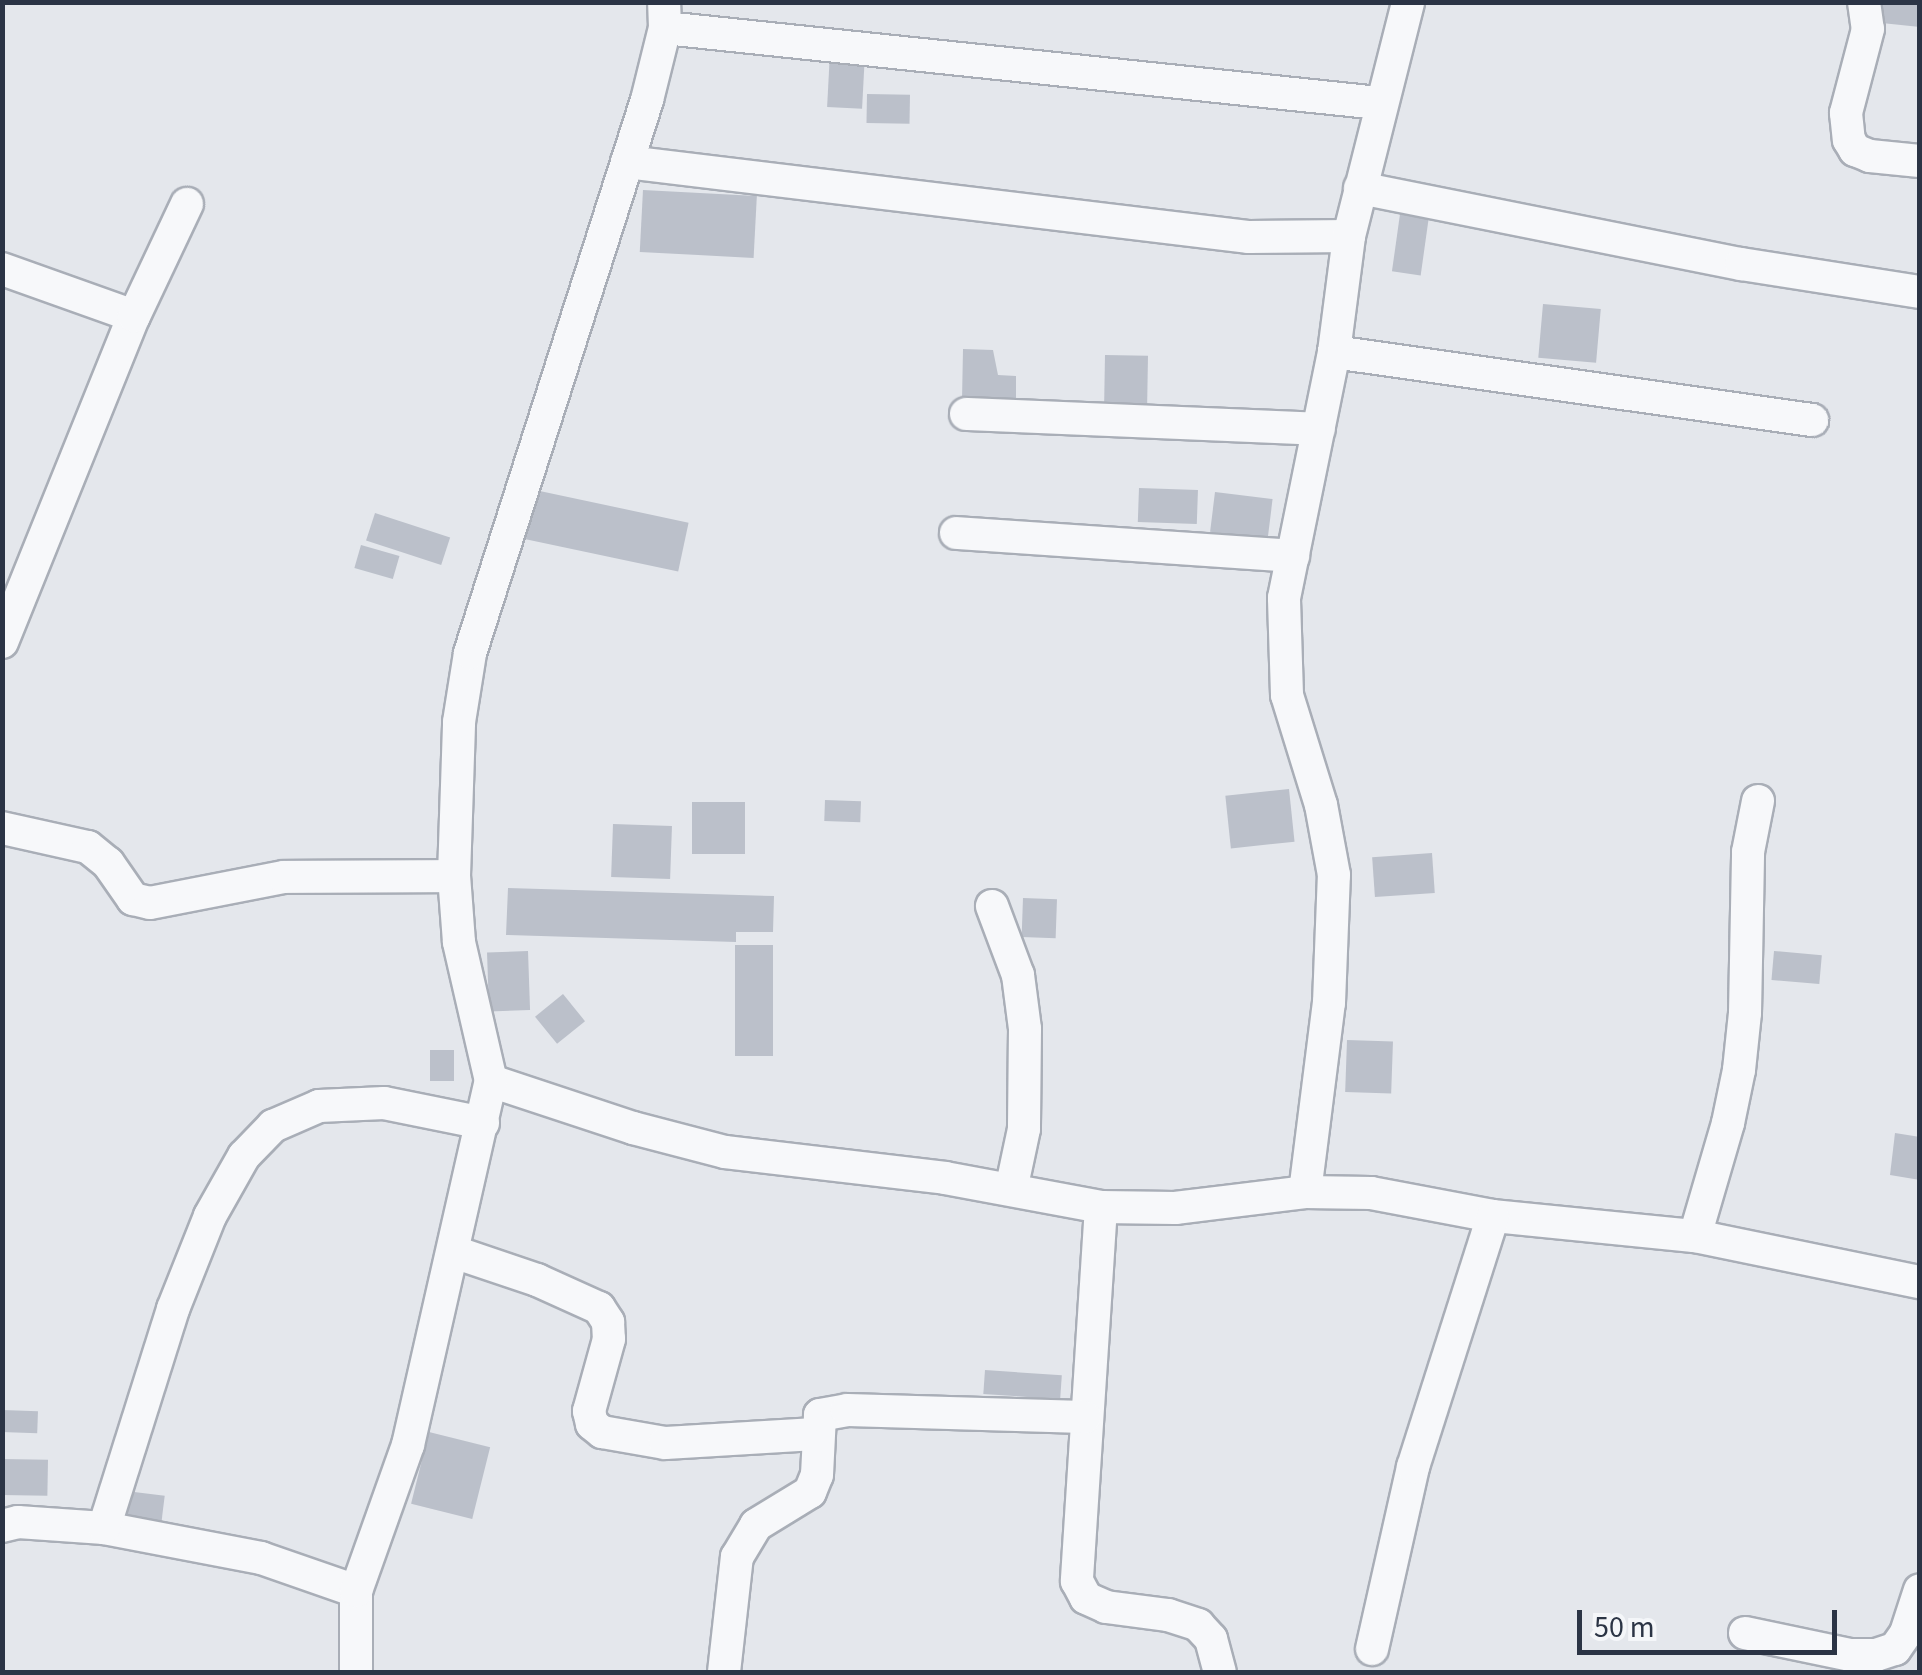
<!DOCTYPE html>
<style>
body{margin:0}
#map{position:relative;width:1922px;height:1675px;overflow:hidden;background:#e4e7ec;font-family:"Source Sans 3",sans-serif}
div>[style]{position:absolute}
.building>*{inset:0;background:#bbc0ca;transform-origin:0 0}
.roads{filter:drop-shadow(2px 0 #a9aeb7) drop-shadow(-2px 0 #a9aeb7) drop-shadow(0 2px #a9aeb7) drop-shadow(0 -2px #a9aeb7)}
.minor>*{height:32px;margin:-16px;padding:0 16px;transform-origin:16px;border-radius:16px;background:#f7f8fa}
span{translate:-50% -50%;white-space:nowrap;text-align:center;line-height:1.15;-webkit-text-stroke:10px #f4f6f9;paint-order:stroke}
.frame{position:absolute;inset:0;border:5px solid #2b3445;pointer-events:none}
.scale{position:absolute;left:1577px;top:1610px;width:260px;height:45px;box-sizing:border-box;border:5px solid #2b3445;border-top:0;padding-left:12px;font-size:30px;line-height:35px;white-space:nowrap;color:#2b3445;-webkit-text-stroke:8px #f4f6f9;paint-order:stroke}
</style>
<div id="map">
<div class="building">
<div style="clip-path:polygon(1875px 2px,1920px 2px,1920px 27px,1872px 22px)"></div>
<div style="left:830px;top:52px;width:35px;height:55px;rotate:3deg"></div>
<div style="left:867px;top:94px;width:43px;height:29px;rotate:1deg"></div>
<div style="left:643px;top:190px;width:114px;height:62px;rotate:3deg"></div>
<div style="left:1401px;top:207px;width:29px;height:65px;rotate:8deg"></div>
<div style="left:1543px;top:304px;width:58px;height:54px;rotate:5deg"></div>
<div style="clip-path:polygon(963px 349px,993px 350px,998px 375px,1016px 376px,1016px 401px,962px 400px)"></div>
<div style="left:1105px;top:355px;width:43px;height:50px;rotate:1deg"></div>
<div style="left:1139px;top:488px;width:59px;height:34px;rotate:2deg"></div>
<div style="left:535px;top:490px;width:157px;height:50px;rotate:12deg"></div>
<div style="left:1215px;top:492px;width:58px;height:40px;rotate:7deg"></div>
<div style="left:375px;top:513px;width:79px;height:29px;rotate:18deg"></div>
<div style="left:361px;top:545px;width:40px;height:24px;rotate:16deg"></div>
<div style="left:1289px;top:789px;width:53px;height:64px;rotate:84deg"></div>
<div style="left:825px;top:800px;width:36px;height:21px;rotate:2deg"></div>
<div style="left:692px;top:802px;width:53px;height:52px"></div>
<div style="left:613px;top:824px;width:59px;height:53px;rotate:2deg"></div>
<div style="left:1432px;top:853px;width:40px;height:60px;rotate:86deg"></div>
<div style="clip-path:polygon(508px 888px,774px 896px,773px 932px,736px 932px,736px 942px,506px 935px)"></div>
<div style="left:1023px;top:898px;width:34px;height:39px;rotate:2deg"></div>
<div style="left:735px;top:945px;width:38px;height:111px"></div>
<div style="left:528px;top:951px;width:59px;height:41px;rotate:88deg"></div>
<div style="left:1774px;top:951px;width:48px;height:29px;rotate:5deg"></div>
<div style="left:563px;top:994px;width:35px;height:36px;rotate:51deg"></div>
<div style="left:1347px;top:1040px;width:46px;height:52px;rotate:2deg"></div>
<div style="left:430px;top:1050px;width:24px;height:31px"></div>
<div style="clip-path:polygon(1895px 1133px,1920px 1137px,1920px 1180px,1890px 1175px)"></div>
<div style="left:985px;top:1370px;width:77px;height:24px;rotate:4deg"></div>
<div style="left:2px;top:1410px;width:36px;height:22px;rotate:2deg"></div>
<div style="left:429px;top:1432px;width:63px;height:74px;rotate:14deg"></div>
<div style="left:2px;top:1459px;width:46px;height:36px;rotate:1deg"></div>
<div style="left:126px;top:1491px;width:39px;height:37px;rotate:7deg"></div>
</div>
<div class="roads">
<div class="minor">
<div style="left:1864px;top:2px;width:27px;rotate:82deg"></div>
<div style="left:1868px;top:29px;width:87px;rotate:104.7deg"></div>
<div style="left:1846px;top:113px;width:27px;rotate:84deg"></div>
<div style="left:1849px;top:140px;width:12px;rotate:59deg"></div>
<div style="left:1855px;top:150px;width:16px;rotate:22deg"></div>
<div style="left:1870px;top:156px;width:50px;rotate:5.7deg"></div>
<div style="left:665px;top:28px;width:718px;rotate:6deg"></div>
<div style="left:627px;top:162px;width:627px;rotate:6.88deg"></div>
<div style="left:1249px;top:237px;width:100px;rotate:-0.6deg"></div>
<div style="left:1360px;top:188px;width:389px;rotate:11.3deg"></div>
<div style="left:1741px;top:264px;width:181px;rotate:8.9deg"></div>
<div style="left:2px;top:269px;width:140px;rotate:19.6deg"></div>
<div style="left:1334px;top:352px;width:483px;rotate:8.1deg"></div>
<div style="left:966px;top:414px;width:353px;rotate:2.4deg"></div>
<div style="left:956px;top:533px;width:338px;rotate:3.9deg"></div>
<div style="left:2px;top:642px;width:352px;rotate:-68deg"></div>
<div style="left:134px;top:316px;width:124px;rotate:-64.7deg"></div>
<div style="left:2px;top:828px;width:88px;rotate:12.5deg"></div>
<div style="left:88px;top:847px;width:26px;rotate:39deg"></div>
<div style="left:108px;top:863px;width:44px;rotate:55.2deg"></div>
<div style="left:133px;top:899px;width:17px;rotate:13deg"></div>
<div style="left:150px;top:903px;width:136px;rotate:-11deg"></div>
<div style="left:284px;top:877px;width:170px;rotate:-0.3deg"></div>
<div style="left:992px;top:906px;width:74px;rotate:69.4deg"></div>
<div style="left:1018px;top:975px;width:54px;rotate:82.6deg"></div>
<div style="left:1025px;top:1029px;width:100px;rotate:90.6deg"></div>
<div style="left:1024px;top:1129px;width:62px;rotate:102deg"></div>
<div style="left:491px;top:1081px;width:150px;rotate:18.3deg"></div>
<div style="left:633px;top:1128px;width:95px;rotate:14.6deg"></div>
<div style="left:725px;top:1152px;width:222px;rotate:6.7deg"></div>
<div style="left:945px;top:1178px;width:159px;rotate:10.5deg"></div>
<div style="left:1101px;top:1207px;width:74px;rotate:0.8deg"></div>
<div style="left:1175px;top:1208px;width:131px;rotate:-7deg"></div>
<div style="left:1305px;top:1192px;width:66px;rotate:0.9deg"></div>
<div style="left:1371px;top:1193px;width:124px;rotate:10.7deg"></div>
<div style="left:1493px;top:1216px;width:203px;rotate:5.7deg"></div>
<div style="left:1695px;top:1236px;width:230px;rotate:11.6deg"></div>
<div style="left:1305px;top:1192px;width:191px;rotate:-82.8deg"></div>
<div style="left:1329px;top:1003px;width:128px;rotate:-87.8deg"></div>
<div style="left:1334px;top:875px;width:71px;rotate:-100.5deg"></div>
<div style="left:1321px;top:805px;width:115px;rotate:-107.2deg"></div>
<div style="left:1287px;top:695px;width:97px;rotate:-91.8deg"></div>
<div style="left:1284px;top:598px;width:251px;rotate:-78.5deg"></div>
<div style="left:1334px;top:352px;width:117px;rotate:-82.6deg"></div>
<div style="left:1349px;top:236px;width:241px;rotate:-75.8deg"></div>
<div style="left:1101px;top:1207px;width:375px;rotate:93.7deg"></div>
<div style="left:1077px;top:1581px;width:19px;rotate:62deg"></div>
<div style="left:1086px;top:1598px;width:22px;rotate:24deg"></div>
<div style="left:1106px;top:1607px;width:63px;rotate:7.4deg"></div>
<div style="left:1168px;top:1615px;width:32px;rotate:18deg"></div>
<div style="left:1198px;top:1625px;width:19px;rotate:47deg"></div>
<div style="left:1211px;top:1639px;width:34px;rotate:75deg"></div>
<div style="left:1695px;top:1236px;width:118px;rotate:-73.7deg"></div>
<div style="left:1728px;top:1123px;width:54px;rotate:-78.3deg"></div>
<div style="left:1739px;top:1070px;width:57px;rotate:-84deg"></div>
<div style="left:1745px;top:1013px;width:161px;rotate:-88.9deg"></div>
<div style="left:1748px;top:852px;width:52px;rotate:-78.9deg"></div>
<div style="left:454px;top:1252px;width:88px;rotate:18.6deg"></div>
<div style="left:537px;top:1280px;width:68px;rotate:24.3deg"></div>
<div style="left:599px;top:1308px;width:17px;rotate:57deg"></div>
<div style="left:608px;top:1322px;width:17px;rotate:87deg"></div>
<div style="left:609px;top:1339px;width:75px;rotate:105.5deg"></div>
<div style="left:589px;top:1411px;width:13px;rotate:77deg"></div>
<div style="left:592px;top:1424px;width:13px;rotate:39deg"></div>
<div style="left:602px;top:1432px;width:64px;rotate:9.9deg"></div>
<div style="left:665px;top:1443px;width:151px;rotate:-3.4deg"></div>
<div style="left:2px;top:1526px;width:16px;rotate:-14deg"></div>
<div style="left:18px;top:1522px;width:86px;rotate:4deg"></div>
<div style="left:104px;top:1528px;width:160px;rotate:10.8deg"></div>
<div style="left:261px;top:1558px;width:101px;rotate:19.2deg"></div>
<div style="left:104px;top:1528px;width:230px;rotate:-72.5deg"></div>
<div style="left:173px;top:1309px;width:100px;rotate:-68.3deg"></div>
<div style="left:210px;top:1216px;width:69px;rotate:-60.5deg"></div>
<div style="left:244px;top:1156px;width:42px;rotate:-46deg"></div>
<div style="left:273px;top:1126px;width:50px;rotate:-23.5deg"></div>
<div style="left:319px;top:1106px;width:65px;rotate:-2.6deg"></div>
<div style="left:384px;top:1103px;width:101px;rotate:11.4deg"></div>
<div style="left:1745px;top:1633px;width:107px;rotate:11.8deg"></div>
<div style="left:1850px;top:1655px;width:26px"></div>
<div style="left:1876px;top:1655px;width:20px;rotate:-18deg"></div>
<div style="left:1895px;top:1649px;width:19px;rotate:-55deg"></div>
<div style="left:1906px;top:1633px;width:45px;rotate:-72deg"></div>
<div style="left:1372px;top:1649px;width:187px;rotate:-77.3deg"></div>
<div style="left:1413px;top:1467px;width:263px;rotate:-72.3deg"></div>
<div style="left:356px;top:1672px;width:81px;rotate:-90deg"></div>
<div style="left:356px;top:1591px;width:155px;rotate:-70.4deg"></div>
<div style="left:408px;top:1445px;width:373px;rotate:-77.2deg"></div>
<div style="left:491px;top:1081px;width:143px;rotate:-103deg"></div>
<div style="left:459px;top:942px;width:66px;rotate:-94.3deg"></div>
<div style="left:454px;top:876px;width:154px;rotate:-88.1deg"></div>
<div style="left:459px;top:722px;width:70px;rotate:-80.9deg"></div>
<div style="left:470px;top:653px;width:581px;rotate:-72.25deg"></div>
<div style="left:647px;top:100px;width:74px;rotate:-76deg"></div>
<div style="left:665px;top:28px;width:26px;rotate:-92deg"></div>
<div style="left:724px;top:1672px;width:116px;rotate:-83.6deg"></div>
<div style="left:737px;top:1557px;width:37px;rotate:-59deg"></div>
<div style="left:756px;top:1525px;width:63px;rotate:-31.4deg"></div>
<div style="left:810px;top:1492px;width:18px;rotate:-68deg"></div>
<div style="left:817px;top:1475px;width:60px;rotate:-87.1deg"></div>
<div style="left:820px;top:1415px;width:27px;rotate:-10deg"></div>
<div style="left:847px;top:1410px;width:238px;rotate:1.7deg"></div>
</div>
</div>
<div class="frame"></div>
<div class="scale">50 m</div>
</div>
